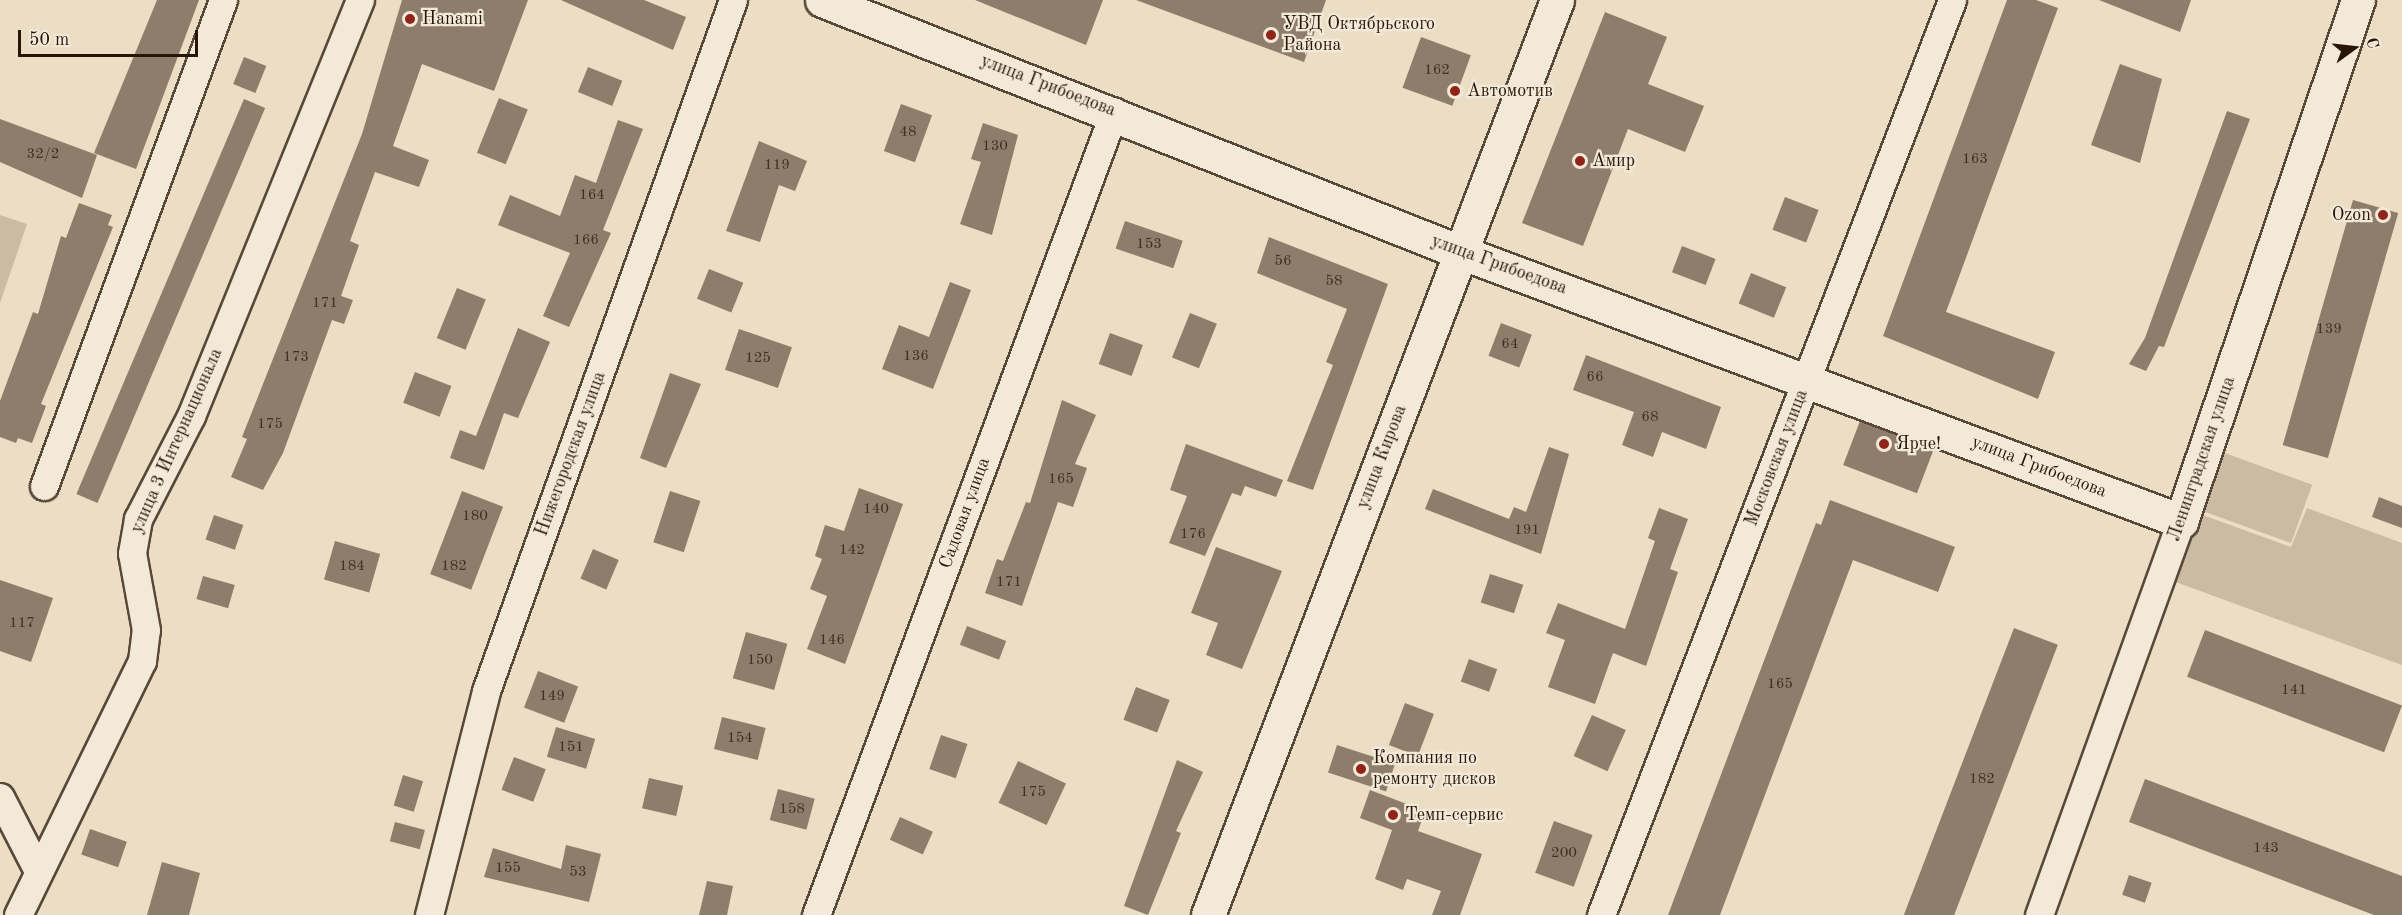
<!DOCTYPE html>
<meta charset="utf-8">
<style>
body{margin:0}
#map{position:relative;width:2402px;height:915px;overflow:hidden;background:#ecddc5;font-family:"Old Standard TT",serif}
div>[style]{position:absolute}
.green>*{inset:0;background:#cbbba5;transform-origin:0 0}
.building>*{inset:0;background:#8d7d6a;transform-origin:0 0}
.roads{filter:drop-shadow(2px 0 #584837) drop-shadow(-2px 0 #584837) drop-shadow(0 2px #584837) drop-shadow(0 -2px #584837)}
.minor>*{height:27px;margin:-13.5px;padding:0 13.5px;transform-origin:13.5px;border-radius:13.5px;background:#f3e9d9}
.tertiary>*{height:33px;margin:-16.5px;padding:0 16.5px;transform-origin:16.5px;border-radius:16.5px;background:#f3e9d9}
.secondary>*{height:33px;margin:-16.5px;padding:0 16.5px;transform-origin:16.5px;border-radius:16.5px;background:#f3e9d9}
.dots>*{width:16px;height:16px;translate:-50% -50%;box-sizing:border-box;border:3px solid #f3e9d9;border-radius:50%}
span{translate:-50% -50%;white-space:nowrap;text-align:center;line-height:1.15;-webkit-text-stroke:4.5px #f3e9d9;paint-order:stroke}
.number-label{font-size:15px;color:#403020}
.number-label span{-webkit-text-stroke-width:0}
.poi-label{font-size:18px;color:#271608}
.left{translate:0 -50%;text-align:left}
.right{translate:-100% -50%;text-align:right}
.street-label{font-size:18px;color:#271608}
.north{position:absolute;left:2324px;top:18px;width:60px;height:60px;-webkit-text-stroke:4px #f3e9d9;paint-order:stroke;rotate:75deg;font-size:16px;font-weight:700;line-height:24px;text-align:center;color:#271608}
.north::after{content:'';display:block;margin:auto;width:21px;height:27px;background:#271608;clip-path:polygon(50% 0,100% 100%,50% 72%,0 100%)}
.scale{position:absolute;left:18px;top:30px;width:180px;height:27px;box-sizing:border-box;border:3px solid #271608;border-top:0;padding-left:8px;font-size:18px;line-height:21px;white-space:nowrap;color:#271608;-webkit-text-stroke:4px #f3e9d9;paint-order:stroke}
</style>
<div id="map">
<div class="green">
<div style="clip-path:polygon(0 215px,27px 224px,0 303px)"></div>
<div style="left:2222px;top:452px;width:96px;height:62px;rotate:20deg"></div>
<div style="clip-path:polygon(2307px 508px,2402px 543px,2402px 665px,2173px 581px,2197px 513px,2291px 547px)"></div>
</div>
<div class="building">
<div style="clip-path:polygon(157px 0,199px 0,136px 169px,94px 153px)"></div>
<div style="clip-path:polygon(402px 0,528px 0,494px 91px,422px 64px,393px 146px,429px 160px,419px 187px,375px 172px,350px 241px,359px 245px,341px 296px,353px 300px,344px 324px,332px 320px,283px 453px,263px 490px,231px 477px,247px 439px,242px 437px,362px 134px)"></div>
<div style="clip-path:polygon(561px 0,644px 0,686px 17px,673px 50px)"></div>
<div style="clip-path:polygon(975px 0,1103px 0,1086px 45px)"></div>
<div style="clip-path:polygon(1136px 0,1326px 0,1304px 62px)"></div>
<div style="clip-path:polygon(2007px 0,2036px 0,2058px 8px,1946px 312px,2055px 352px,2038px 399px,1883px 336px)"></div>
<div style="clip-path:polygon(2099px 0,2191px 0,2180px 32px)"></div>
<div style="clip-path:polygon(1605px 12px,1667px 37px,1648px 84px,1704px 106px,1685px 152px,1628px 129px,1583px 246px,1522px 223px)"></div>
<div style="left:1421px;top:37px;width:53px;height:54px;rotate:20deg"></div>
<div style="left:244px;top:57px;width:24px;height:29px;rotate:22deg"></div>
<div style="clip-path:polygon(2120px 64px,2162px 79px,2140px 163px,2091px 145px)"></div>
<div style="left:588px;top:67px;width:37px;height:27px;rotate:22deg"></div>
<div style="left:499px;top:98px;width:31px;height:59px;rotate:22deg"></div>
<div style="left:244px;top:99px;width:23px;height:429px;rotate:23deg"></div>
<div style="left:901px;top:104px;width:33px;height:50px;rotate:20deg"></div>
<div style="clip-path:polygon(2227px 111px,2250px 119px,2164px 347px,2159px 346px,2146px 371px,2129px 364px,2145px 338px)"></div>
<div style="clip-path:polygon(0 119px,97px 155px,82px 198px,0 162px)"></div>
<div style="clip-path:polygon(618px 120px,643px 129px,603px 230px,611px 233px,569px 327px,543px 316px,570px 253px,498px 225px,510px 195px,560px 216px,575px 175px,596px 183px)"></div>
<div style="clip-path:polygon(983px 123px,1018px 135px,992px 235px,960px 224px,981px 162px,971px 159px)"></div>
<div style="clip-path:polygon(759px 141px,807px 161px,795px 191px,779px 185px,760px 242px,726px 231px)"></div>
<div style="left:1785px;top:197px;width:36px;height:35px;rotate:21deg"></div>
<div style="left:2353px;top:200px;width:47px;height:255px;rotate:16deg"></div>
<div style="clip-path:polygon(79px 203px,112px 215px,108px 225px,113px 227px,41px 404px,46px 406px,32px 443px,18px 438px,16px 443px,0 437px,0 401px,33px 312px,38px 314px,61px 236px,66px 238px)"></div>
<div style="left:1125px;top:221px;width:61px;height:29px;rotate:19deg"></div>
<div style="clip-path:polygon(1269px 237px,1388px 284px,1313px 490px,1287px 481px,1333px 365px,1326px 362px,1347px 309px,1257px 273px)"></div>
<div style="left:1682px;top:246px;width:36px;height:28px;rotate:21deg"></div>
<div style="left:709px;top:269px;width:37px;height:32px;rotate:22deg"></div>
<div style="left:1751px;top:273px;width:38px;height:33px;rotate:22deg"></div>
<div style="clip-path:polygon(950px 282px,971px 290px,933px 389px,882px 369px,899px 325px,929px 337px)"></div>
<div style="left:457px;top:288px;width:31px;height:54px;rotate:22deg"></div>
<div style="left:1190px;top:313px;width:29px;height:48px;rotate:22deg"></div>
<div style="left:1501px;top:323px;width:33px;height:35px;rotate:21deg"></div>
<div style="clip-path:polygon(518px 328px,550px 342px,518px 418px,504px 413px,484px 470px,450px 458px,460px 430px,476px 436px)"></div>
<div style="left:739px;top:329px;width:56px;height:43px;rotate:19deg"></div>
<div style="left:1110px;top:333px;width:35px;height:33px;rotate:20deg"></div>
<div style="clip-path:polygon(1586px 355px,1721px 407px,1706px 449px,1662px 432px,1653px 457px,1622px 445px,1634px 412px,1573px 390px)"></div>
<div style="left:415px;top:372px;width:39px;height:33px;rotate:21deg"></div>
<div style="clip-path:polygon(670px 373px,701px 384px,666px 468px,640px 458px)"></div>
<div style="clip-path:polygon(1062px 400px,1096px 415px,1075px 464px,1087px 468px,1073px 507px,1058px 502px,1022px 606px,985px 593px,997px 559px,1003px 561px,1026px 502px,1030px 503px)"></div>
<div style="left:1860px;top:421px;width:79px;height:47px;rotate:21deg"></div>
<div style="clip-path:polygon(1186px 444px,1283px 480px,1276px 497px,1245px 486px,1241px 496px,1232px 493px,1205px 556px,1169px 543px,1187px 496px,1170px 490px)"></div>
<div style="clip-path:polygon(1549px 447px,1569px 454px,1541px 554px,1425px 509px,1433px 489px,1509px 519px,1514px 507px,1526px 512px)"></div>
<div style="clip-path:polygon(859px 488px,903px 504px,845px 664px,807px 649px,827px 596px,810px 589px,822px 559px,815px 556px,825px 525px,844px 531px)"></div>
<div style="left:462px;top:491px;width:44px;height:89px;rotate:21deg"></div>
<div style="left:670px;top:491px;width:32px;height:54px;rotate:18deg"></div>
<div style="clip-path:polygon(2379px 497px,2402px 506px,2402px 528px,2372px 517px)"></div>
<div style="clip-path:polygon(1830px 500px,1955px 547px,1938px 592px,1853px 560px,1720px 915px,1668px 915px,1816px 523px,1821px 525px)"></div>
<div style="clip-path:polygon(1659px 508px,1688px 519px,1670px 569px,1678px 572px,1646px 666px,1613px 653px,1595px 704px,1548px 687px,1565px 640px,1546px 633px,1558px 603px,1625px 629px,1655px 541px,1648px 538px)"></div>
<div style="left:214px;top:515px;width:31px;height:26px;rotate:19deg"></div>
<div style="left:335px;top:541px;width:47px;height:40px;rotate:16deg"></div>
<div style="clip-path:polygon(1216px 547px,1282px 571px,1242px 669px,1206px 655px,1218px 623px,1191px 613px)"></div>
<div style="left:593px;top:549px;width:28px;height:32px;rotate:23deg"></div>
<div style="left:1490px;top:574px;width:35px;height:30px;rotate:18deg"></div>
<div style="left:203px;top:576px;width:33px;height:24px;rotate:16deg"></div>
<div style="clip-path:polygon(0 580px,53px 598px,31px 662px,0 651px)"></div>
<div style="left:967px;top:626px;width:42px;height:20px;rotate:21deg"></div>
<div style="left:2014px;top:628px;width:47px;height:307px;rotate:21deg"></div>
<div style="left:2205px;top:630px;width:211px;height:50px;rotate:21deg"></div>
<div style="left:746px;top:632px;width:43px;height:48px;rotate:16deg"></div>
<div style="left:1469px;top:659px;width:30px;height:24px;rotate:20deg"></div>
<div style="left:538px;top:671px;width:43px;height:39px;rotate:21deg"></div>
<div style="left:1136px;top:687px;width:36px;height:35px;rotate:21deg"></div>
<div style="left:1405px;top:703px;width:31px;height:45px;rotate:21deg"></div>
<div style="left:1592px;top:715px;width:37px;height:45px;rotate:24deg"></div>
<div style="left:722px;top:717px;width:45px;height:33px;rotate:14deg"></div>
<div style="left:556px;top:727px;width:41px;height:31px;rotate:17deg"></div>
<div style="left:941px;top:735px;width:28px;height:36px;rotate:19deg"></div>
<div style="left:1337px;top:745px;width:61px;height:29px;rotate:18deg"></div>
<div style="left:514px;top:757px;width:34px;height:35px;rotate:21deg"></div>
<div style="clip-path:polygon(1177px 760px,1203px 772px,1176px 831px,1181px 833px,1148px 915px,1124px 906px)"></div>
<div style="left:1018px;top:761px;width:53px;height:46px;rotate:25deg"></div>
<div style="left:403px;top:775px;width:21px;height:32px;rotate:17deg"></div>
<div style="left:649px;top:778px;width:35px;height:31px;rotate:13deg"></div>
<div style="clip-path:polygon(2145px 779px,2402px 876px,2402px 915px,2374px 915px,2129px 822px)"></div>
<div style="left:778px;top:789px;width:38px;height:32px;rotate:15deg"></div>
<div style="clip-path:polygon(1370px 790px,1425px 811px,1418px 831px,1482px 854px,1460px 915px,1432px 915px,1441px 891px,1407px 879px,1403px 890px,1375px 879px,1392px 830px,1360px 818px)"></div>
<div style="left:900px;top:817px;width:36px;height:25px;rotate:24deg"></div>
<div style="left:1554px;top:821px;width:41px;height:55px;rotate:20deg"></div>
<div style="left:395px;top:822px;width:31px;height:20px;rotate:15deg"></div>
<div style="left:90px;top:829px;width:39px;height:27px;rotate:19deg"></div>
<div style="clip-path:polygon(566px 845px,601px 854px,589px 902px,484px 877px,493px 848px,561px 869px)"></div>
<div style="clip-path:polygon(162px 862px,200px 873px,189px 915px,147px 915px)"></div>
<div style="left:2129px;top:875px;width:24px;height:21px;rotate:19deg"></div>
<div style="clip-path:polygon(707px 881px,733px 886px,727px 915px,699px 915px)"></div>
</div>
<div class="roads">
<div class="minor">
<div style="left:44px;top:486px;width:518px;rotate:-69.78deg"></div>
<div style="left:0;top:797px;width:81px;rotate:62.8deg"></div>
<div style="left:18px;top:915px;width:283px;rotate:-64deg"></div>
<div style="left:142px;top:661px;width:31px;rotate:-83deg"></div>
<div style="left:146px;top:630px;width:78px;rotate:-100.3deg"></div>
<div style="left:132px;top:553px;width:35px;rotate:-80deg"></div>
<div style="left:138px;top:519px;width:116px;rotate:-62.8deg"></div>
<div style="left:191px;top:416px;width:449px;rotate:-67.9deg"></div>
<div style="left:429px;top:915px;width:231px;rotate:-75.7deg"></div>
<div style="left:486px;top:691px;width:734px;rotate:-70.33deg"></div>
<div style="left:816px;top:915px;width:857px;rotate:-69.64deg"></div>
<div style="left:1601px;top:915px;width:980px;rotate:-69.01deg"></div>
<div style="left:2039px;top:915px;width:419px;rotate:-70.2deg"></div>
</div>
<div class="tertiary">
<div style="left:822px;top:0;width:686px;rotate:21.55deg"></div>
<div style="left:1460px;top:252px;width:770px;rotate:20.46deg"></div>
<div style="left:2181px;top:521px;width:550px;rotate:-71.24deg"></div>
</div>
<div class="secondary">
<div style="left:1208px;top:915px;width:979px;rotate:-69.12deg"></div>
</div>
</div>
<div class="dots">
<div style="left:410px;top:19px;background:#8f2418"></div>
<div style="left:1271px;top:35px;background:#8f2418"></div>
<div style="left:1455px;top:91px;background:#8f2418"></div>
<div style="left:1580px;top:161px;background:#8f2418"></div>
<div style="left:2383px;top:215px;background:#8f2418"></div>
<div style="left:1884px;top:444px;background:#8f2418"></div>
<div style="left:1361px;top:769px;background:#8f2418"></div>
<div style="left:1393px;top:815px;background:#8f2418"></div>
</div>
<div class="number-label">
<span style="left:1437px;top:71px">162</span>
<span style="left:908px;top:133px">48</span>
<span style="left:995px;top:147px">130</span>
<span style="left:43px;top:155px">32/2</span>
<span style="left:1975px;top:160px">163</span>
<span style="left:777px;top:166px">119</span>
<span style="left:592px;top:196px">164</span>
<span style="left:586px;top:241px">166</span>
<span style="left:1149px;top:245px">153</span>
<span style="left:1283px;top:262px">56</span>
<span style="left:1334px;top:282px">58</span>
<span style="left:325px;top:304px">171</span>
<span style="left:2329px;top:330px">139</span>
<span style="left:1510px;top:345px">64</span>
<span style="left:916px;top:357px">136</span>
<span style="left:296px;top:358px">173</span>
<span style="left:758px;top:359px">125</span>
<span style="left:1595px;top:378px">66</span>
<span style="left:1650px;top:418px">68</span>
<span style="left:270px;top:425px">175</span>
<span style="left:1061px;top:480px">165</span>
<span style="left:876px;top:510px">140</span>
<span style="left:475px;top:517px">180</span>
<span style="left:1527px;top:531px">191</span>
<span style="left:1193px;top:535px">176</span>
<span style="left:852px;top:551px">142</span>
<span style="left:352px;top:567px">184</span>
<span style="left:454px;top:567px">182</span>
<span style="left:1009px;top:583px">171</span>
<span style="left:22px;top:624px">117</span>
<span style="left:832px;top:641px">146</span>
<span style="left:760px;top:661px">150</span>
<span style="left:1780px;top:685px">165</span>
<span style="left:2294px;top:691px">141</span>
<span style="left:552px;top:697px">149</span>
<span style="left:740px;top:739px">154</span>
<span style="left:571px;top:748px">151</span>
<span style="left:1982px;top:780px">182</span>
<span style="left:1033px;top:793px">175</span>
<span style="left:792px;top:810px">158</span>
<span style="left:2266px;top:849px">143</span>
<span style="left:1564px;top:854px">200</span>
<span style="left:508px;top:869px">155</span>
<span style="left:578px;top:873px">53</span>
</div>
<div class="poi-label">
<span class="left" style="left:422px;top:19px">Hanami</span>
<span class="left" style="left:1283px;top:35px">УВД Октябрьского<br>Района</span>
<span class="left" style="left:1467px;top:91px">Автомотив</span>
<span class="left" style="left:1592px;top:161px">Амир</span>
<span class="right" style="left:2371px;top:215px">Ozon</span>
<span class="left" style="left:1896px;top:444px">Ярче!</span>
<span class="left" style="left:1373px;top:769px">Компания по<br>ремонту дисков</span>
<span class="left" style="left:1405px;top:815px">Темп-сервис</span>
</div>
<div class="street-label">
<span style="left:1048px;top:86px;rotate:21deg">улица Грибоедова</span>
<span style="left:1499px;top:265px;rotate:20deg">улица Грибоедова</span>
<span style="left:177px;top:441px;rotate:-66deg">улица 3 Интернационала</span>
<span style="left:571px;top:454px;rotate:-70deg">Нижегородская улица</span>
<span style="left:1382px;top:457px;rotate:-69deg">улица Кирова</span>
<span style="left:1777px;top:458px;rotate:-69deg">Московская улица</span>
<span style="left:2202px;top:459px;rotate:-71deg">Ленинградская улица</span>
<span style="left:2039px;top:467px;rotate:21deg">улица Грибоедова</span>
<span style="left:965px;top:513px;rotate:-70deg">Садовая улица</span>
</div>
<div class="north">С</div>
<div class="scale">50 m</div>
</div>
